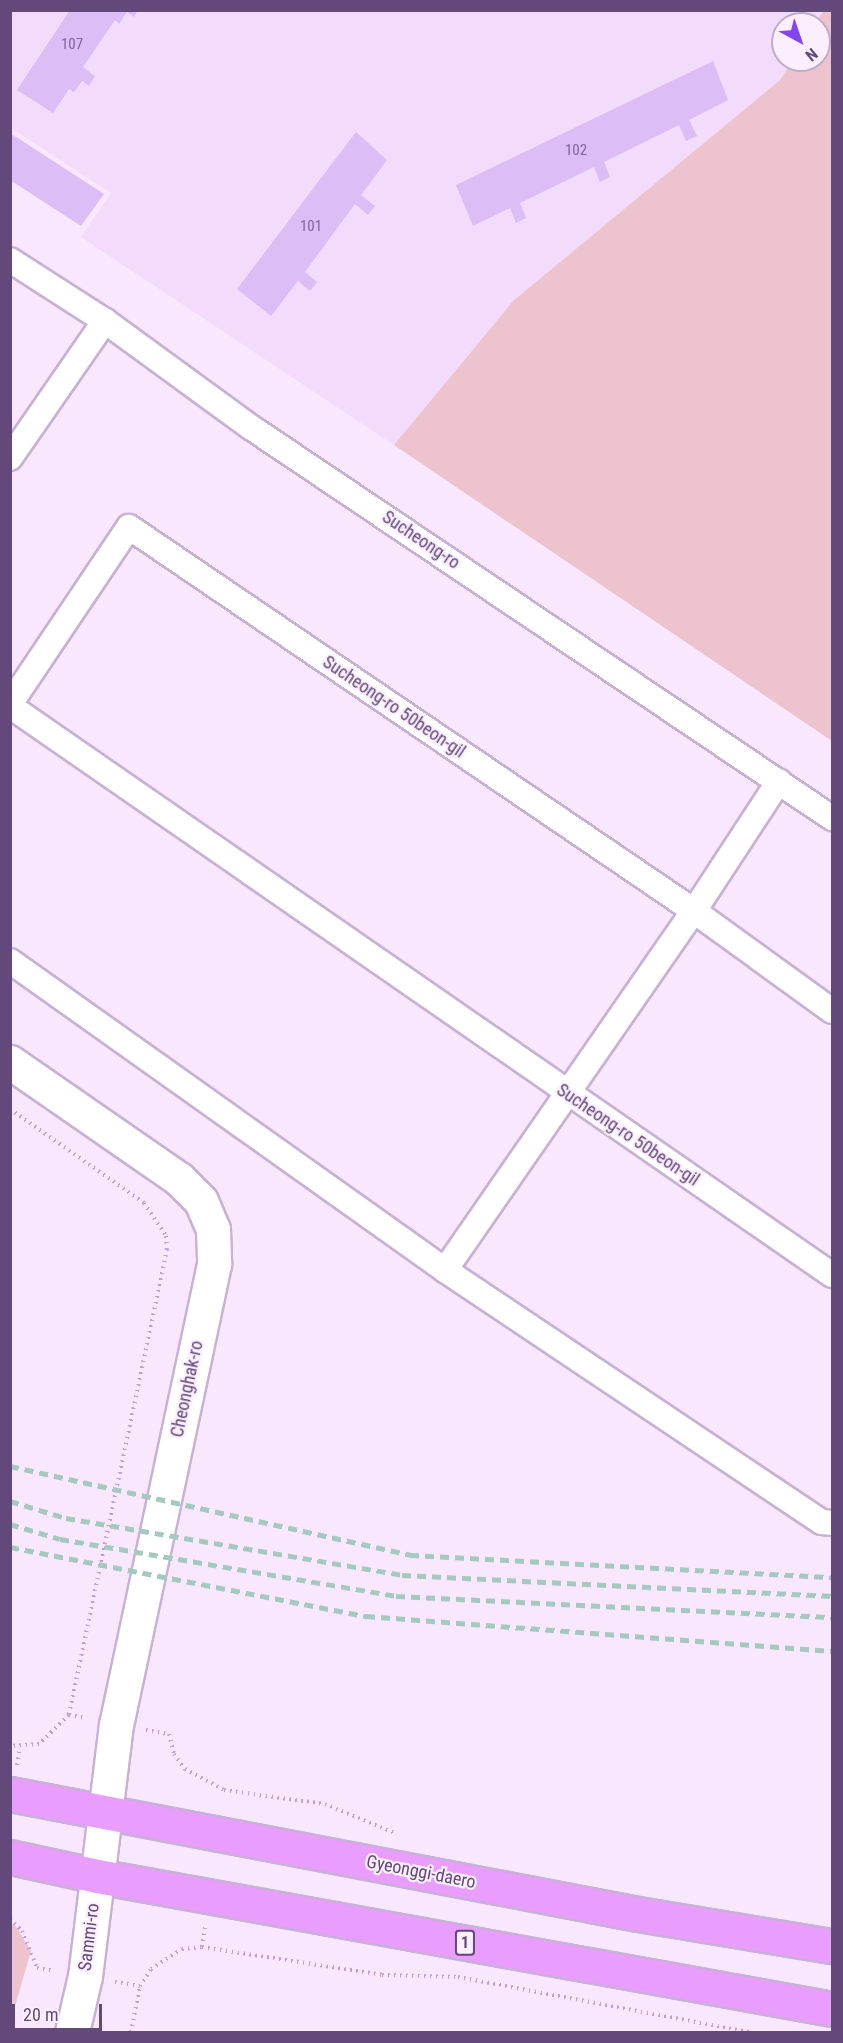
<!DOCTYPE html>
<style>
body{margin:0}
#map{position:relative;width:843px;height:2043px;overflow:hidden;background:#f8e7fe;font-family:"Roboto Condensed",sans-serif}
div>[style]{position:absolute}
.residential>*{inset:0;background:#f2dbfb}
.green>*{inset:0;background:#edc4ce}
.building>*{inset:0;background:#dcbdf5}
.path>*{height:4px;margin-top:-2px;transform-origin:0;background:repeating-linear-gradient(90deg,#bf9fda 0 1.5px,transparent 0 6px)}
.roads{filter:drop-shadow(2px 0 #c7b1d5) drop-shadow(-2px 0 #c7b1d5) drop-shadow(0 2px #c7b1d5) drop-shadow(0 -2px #c7b1d5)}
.street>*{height:24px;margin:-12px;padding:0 12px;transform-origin:12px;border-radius:12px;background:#fff}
.secondary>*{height:33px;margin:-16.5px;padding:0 16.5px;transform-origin:16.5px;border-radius:16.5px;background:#fff}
.primary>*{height:33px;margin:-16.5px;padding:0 16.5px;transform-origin:16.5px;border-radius:16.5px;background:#e99dff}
.rail>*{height:4.5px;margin-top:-2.25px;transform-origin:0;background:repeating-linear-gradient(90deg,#a4c9be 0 9px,transparent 0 15px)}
span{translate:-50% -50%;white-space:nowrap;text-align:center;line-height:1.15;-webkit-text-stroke:4.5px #fbefff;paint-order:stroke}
.number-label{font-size:15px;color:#806699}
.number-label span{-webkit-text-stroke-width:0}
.shield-label span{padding:2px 4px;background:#fbefff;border:2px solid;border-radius:4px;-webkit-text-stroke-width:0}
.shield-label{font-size:16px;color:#62497a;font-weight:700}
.street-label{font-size:18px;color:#62497a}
.frame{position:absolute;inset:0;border:12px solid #62497a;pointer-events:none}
.north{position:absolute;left:771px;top:12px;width:60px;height:60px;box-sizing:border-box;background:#fbefff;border:2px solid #beadca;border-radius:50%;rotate:140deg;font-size:16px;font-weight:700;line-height:24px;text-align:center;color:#62497a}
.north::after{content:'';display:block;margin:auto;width:21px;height:27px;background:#8545ee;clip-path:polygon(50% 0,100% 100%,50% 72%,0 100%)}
.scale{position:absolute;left:12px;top:2004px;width:90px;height:27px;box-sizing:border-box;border:3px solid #62497a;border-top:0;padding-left:8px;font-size:18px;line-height:21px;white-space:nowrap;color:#62497a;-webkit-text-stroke:4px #fbefff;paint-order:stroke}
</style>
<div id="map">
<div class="residential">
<div style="clip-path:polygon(10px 11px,824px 11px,815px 24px,783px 24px,783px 60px,793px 60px,780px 80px,513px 301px,394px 445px,81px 237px,111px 193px,11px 128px)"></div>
</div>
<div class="green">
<div style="clip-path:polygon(824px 10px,832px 11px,832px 741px,394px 445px,513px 301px,780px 80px,793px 60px,819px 60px,819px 24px,815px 24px)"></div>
<div style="clip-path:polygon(11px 1924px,15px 1925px,31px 1951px,11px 2020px)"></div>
</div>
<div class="building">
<div style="clip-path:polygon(70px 10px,138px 10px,134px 17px,127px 12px,119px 24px,115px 20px,83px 67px,95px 76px,89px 86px,82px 81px,74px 92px,69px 89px,53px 113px,17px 90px)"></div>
<div style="clip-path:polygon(713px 61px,728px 100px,689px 120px,697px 136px,686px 141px,679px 125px,604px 162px,610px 177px,600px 182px,594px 167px,520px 203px,526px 218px,516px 223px,510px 208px,473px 226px,456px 185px)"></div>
<div style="clip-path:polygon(356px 132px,387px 160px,361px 195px,375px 206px,368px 215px,355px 204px,305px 272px,317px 282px,310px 291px,298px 281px,271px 316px,237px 289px)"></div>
<div style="clip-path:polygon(10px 133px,104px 194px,81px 226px,10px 180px)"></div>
</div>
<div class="path">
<div style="left:10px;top:1109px;width:164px;rotate:35deg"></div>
<div style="left:144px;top:1203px;width:40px;rotate:56deg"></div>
<div style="left:166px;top:1236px;width:13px;rotate:86deg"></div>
<div style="left:167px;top:1249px;width:476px;rotate:101.9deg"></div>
<div style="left:69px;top:1715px;width:42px;rotate:136deg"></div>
<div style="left:39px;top:1744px;width:29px;rotate:176deg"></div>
<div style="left:69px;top:1715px;width:17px;rotate:10deg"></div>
<div style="left:146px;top:1730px;width:23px;rotate:10deg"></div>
<div style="left:169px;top:1734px;width:21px;rotate:76deg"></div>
<div style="left:174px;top:1754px;width:19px;rotate:54deg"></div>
<div style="left:185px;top:1769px;width:44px;rotate:28.3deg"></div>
<div style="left:224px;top:1790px;width:102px;rotate:7.9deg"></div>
<div style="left:325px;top:1804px;width:78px;rotate:22.6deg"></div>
<div style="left:17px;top:1765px;width:17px;rotate:-80deg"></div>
<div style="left:10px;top:1919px;width:17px;rotate:45deg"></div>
<div style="left:22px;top:1931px;width:40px;rotate:68deg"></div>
<div style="left:37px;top:1968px;width:18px;rotate:9deg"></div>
<div style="left:202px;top:1947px;width:20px;rotate:-81deg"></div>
<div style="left:115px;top:1982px;width:25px;rotate:9deg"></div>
<div style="left:131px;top:2032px;width:47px;rotate:-78.9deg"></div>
<div style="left:140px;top:1986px;width:20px;rotate:-57deg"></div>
<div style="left:151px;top:1969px;width:37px;rotate:-33deg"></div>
<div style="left:182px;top:1949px;width:20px;rotate:-6deg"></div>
<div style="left:202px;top:1947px;width:182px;rotate:8.8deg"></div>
<div style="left:382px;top:1975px;width:76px;rotate:1.5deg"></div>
<div style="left:458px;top:1977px;width:297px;rotate:10.7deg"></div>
</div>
<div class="roads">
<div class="street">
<div style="left:10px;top:260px;width:113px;rotate:32.7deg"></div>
<div style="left:105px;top:321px;width:182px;rotate:36.1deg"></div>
<div style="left:252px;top:428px;width:699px;rotate:33.92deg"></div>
<div style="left:10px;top:458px;width:167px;rotate:-55.3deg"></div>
<div style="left:10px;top:704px;width:213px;rotate:-56.1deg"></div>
<div style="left:129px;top:527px;width:683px;rotate:34.2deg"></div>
<div style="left:694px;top:911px;width:170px;rotate:35.9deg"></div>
<div style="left:10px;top:706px;width:1000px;rotate:34.69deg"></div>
<div style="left:10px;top:961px;width:534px;rotate:35.39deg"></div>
<div style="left:445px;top:1270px;width:453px;rotate:33.8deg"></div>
<div style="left:822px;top:1522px;width:10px;rotate:6deg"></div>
<div style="left:445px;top:1270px;width:437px;rotate:-55.3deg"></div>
<div style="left:694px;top:911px;width:155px;rotate:-56.8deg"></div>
</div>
<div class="secondary">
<div style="left:10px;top:1062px;width:206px;rotate:34.7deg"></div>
<div style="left:179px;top:1179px;width:31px;rotate:45deg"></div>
<div style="left:201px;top:1201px;width:30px;rotate:67deg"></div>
<div style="left:213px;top:1229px;width:35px;rotate:88deg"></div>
<div style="left:214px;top:1264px;width:470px;rotate:102deg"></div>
<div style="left:116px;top:1724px;width:254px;rotate:97deg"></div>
<div style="left:85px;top:1976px;width:57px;rotate:103.1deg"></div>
</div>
<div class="primary">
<div style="left:10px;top:1794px;width:639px;rotate:10.82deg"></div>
<div style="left:638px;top:1914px;width:197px;rotate:9.4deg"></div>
<div style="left:10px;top:1857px;width:89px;rotate:12.3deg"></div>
<div style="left:97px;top:1876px;width:747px;rotate:10.26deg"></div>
</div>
</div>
<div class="rail">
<div style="left:10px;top:1466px;width:410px;rotate:12.5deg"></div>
<div style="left:410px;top:1555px;width:423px;rotate:3deg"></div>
<div style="left:10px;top:1501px;width:59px;rotate:16.9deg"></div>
<div style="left:66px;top:1518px;width:341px;rotate:9.6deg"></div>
<div style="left:402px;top:1575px;width:431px;rotate:2.8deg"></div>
<div style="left:10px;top:1524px;width:52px;rotate:16.7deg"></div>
<div style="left:60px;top:1539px;width:341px;rotate:9.6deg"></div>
<div style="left:396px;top:1596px;width:437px;rotate:2.8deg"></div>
<div style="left:10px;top:1547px;width:363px;rotate:11deg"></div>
<div style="left:366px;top:1616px;width:467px;rotate:4.3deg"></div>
</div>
<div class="number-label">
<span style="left:72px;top:45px">107</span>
<span style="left:576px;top:151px">102</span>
<span style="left:311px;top:227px">101</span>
</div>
<div class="shield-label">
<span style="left:465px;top:1943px">1</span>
</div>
<div class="street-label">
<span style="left:421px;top:540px;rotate:34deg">Sucheong-ro</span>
<span style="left:394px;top:707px;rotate:34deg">Sucheong-ro 50beon-gil</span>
<span style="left:628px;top:1135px;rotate:34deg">Sucheong-ro 50beon-gil</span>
<span style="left:187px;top:1389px;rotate:-78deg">Cheonghak-ro</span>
<span style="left:421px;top:1872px;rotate:11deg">Gyeonggi-daero</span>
<span style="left:89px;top:1937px;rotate:-83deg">Sammi-ro</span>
</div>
<div class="frame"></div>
<div class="north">N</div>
<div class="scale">20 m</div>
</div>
